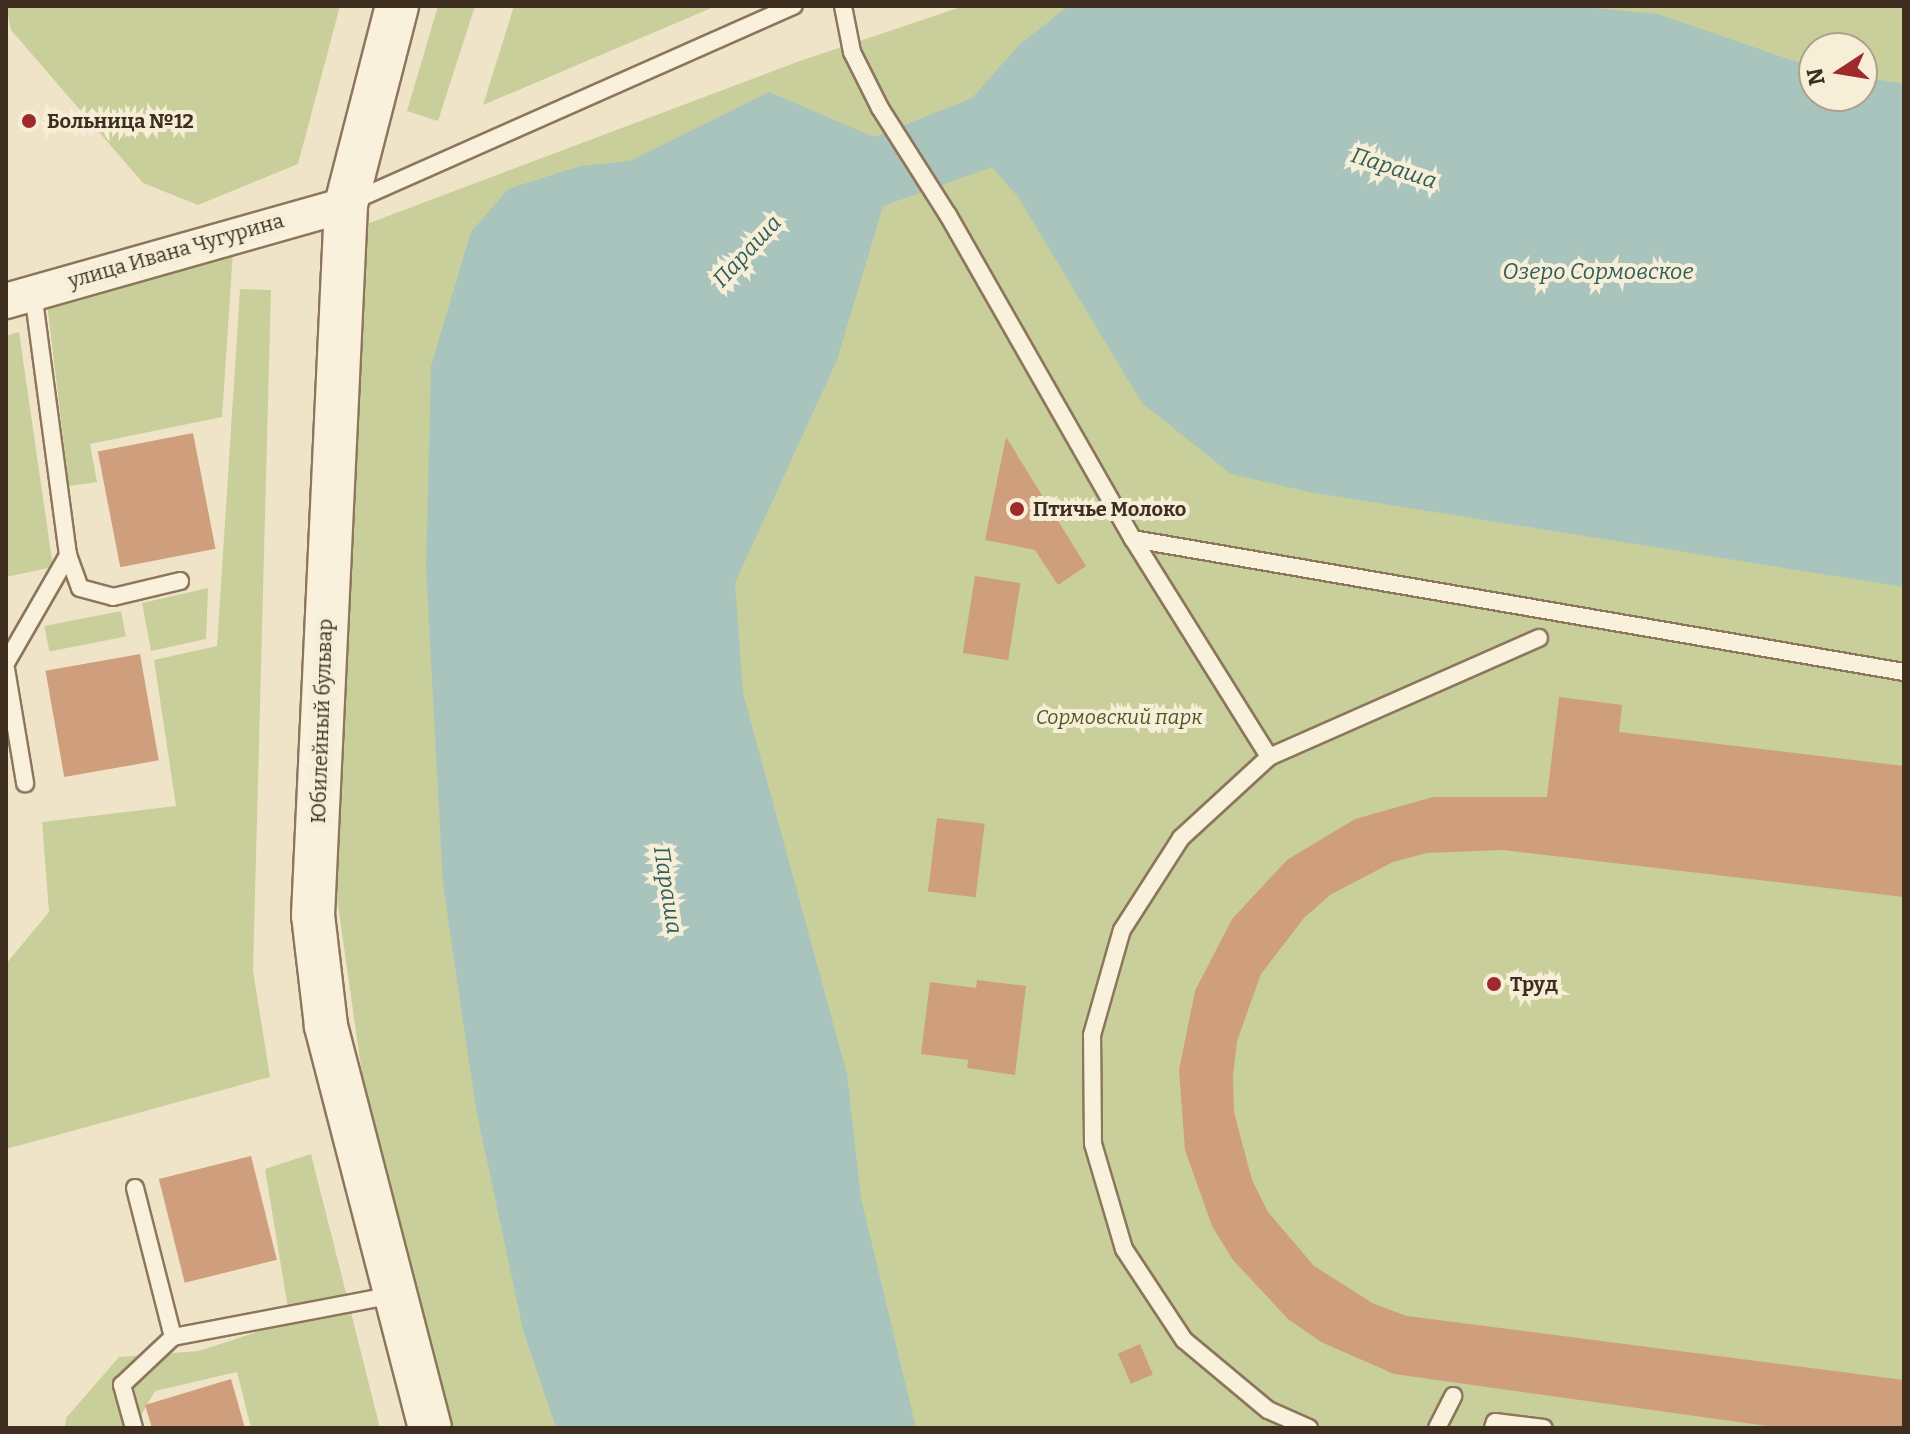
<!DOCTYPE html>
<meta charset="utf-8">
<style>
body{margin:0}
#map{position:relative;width:1910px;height:1434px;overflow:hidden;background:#f0e4c8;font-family:Bitter,serif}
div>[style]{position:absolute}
.green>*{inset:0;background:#c9cf9b;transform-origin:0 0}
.water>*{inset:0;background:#a9c4bc}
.building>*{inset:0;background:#cf9f7d;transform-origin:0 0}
.roads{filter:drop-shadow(2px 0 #8d765c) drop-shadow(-2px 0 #8d765c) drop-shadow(0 2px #8d765c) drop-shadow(0 -2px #8d765c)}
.service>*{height:16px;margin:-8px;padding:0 8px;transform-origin:8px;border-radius:8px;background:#faf1dc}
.minor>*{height:34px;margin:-17px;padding:0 17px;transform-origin:17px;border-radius:17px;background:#faf1dc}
.tertiary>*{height:42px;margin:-21px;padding:0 21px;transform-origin:21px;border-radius:21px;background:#faf1dc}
.dots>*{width:22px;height:22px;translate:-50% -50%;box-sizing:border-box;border:4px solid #f7eed8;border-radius:50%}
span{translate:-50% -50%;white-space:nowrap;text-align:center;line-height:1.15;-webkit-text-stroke:8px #f7eed8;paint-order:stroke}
.poi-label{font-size:20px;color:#3d2e20;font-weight:700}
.left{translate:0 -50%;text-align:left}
.street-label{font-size:20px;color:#3d2e20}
.park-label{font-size:20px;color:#4d5a26;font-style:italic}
.water-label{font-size:22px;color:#2f5d5a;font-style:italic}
.frame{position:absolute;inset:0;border:8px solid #3d2e20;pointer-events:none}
.north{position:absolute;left:1798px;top:32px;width:80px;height:80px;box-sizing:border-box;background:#f7eed8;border:2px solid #ada18e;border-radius:50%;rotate:258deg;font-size:22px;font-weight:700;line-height:32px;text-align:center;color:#3d2e20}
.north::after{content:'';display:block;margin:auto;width:28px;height:36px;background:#9e2a2b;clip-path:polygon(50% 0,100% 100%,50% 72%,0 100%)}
</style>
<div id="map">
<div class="green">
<div style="clip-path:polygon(6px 6px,340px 6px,298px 164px,198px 205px,143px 183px,11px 30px)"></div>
<div style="clip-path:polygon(438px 6px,475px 6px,438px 121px,407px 111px)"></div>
<div style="clip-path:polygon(514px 6px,716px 6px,483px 105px)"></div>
<div style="clip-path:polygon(evenodd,964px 6px,1904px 6px,1904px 1428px,453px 1428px,364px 1088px,334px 877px,364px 225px,797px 62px,964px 6px,1814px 48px,1862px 48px,1862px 96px,1814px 96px,1814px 48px)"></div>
<div style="clip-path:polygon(233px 251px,222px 417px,90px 444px,97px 482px,69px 486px,47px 304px)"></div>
<div style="clip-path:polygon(240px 289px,271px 290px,253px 971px,270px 1077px,6px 1149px,6px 964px,49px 912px,42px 822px,176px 806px,154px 660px,217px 646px)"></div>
<div style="clip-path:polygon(19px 332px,53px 567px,6px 577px,6px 336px)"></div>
<div style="clip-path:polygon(208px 588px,206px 639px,151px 651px,142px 603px)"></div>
<div style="left:121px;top:611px;width:26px;height:78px;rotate:79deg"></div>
<div style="clip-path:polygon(311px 1154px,380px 1428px,251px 1428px,237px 1372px,155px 1391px,134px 1428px,65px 1428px,66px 1418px,119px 1357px,199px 1351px,290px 1321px,265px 1169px)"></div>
</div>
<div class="water">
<div style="clip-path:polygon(1068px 6px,1573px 6px,1658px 14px,1814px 68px,1814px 96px,1862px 96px,1862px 77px,1904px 84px,1904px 587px,1309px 492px,1231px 474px,1142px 403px,1018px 197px,992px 167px,883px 206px,837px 360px,735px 583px,743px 693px,847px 1074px,861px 1198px,916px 1428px,556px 1428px,523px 1330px,476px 1109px,443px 885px,426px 568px,431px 366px,471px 232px,508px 189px,580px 166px,630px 161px,769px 92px,874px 137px,972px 98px,1019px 45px)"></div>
</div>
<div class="building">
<div style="left:193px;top:433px;width:118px;height:97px;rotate:79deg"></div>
<div style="clip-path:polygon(1006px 437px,1086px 566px,1058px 585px,1035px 550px,985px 540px)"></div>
<div style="left:975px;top:576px;width:46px;height:78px;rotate:9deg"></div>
<div style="left:140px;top:654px;width:108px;height:96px;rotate:80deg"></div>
<div style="clip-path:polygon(1559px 697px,1622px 705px,1619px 732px,1904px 766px,1904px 897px,1503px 850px,1427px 853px,1393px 862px,1330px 895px,1304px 918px,1261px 974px,1237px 1041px,1233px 1076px,1234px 1112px,1252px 1180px,1268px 1212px,1314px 1266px,1374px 1304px,1407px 1316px,1904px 1380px,1904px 1428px,1781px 1428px,1394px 1374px,1321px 1342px,1288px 1319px,1233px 1260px,1212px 1226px,1185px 1150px,1179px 1070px,1195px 991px,1232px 919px,1287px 860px,1355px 819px,1433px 797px,1547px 797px)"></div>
<div style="left:937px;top:818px;width:48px;height:74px;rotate:7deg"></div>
<div style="clip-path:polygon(977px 980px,1026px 986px,1015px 1075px,967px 1068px,968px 1060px,921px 1054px,930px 982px,976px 988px)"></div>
<div style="left:251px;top:1156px;width:107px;height:95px;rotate:76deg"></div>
<div style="left:1140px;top:1344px;width:33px;height:24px;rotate:67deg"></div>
<div style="clip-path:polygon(231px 1379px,245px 1428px,152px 1428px,145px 1405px)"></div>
</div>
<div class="roads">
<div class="service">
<div style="left:843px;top:6px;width:47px;rotate:78.9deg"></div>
<div style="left:852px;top:52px;width:63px;rotate:63.4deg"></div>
<div style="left:880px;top:108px;width:127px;rotate:57.6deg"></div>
<div style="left:948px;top:215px;width:373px;rotate:60.3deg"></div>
<div style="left:1133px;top:539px;width:782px;rotate:9.79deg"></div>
<div style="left:353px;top:201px;width:482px;rotate:-23.9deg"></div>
<div style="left:1133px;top:539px;width:257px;rotate:58deg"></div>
<div style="left:68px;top:555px;width:35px;rotate:70deg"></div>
<div style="left:80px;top:588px;width:34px;rotate:15deg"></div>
<div style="left:113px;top:597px;width:69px;rotate:-13.4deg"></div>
<div style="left:6px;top:663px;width:125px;rotate:-60.1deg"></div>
<div style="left:68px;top:555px;width:265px;rotate:-97.6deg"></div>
<div style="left:6px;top:669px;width:116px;rotate:80.5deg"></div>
<div style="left:135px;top:1188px;width:154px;rotate:75.7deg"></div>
<div style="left:134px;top:1428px;width:45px;rotate:-105.6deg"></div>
<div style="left:122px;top:1385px;width:70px;rotate:-43.3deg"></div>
<div style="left:173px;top:1337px;width:224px;rotate:-10.8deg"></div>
<div style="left:1309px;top:1428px;width:45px;rotate:-156.3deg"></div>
<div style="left:1268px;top:1410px;width:109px;rotate:-140.2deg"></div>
<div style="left:1184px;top:1340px;width:109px;rotate:-123.4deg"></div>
<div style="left:1124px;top:1249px;width:109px;rotate:-106.4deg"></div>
<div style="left:1093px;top:1144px;width:109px;rotate:-90.5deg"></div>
<div style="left:1092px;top:1035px;width:109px;rotate:-74.1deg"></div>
<div style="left:1122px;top:930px;width:109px;rotate:-57.3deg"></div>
<div style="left:1181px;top:838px;width:120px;rotate:-42.6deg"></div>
<div style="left:1269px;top:757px;width:295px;rotate:-23.8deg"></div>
<div style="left:1437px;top:1428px;width:36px;rotate:-63deg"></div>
<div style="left:1493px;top:1428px;width:6px;rotate:-72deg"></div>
<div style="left:1495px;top:1422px;width:49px;rotate:7deg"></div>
</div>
<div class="minor">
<div style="left:6px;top:301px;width:353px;rotate:-15.8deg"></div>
</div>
<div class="tertiary">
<div style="left:397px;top:6px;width:205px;rotate:104.4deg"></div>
<div style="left:346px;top:205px;width:711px;rotate:92.66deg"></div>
<div style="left:313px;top:915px;width:112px;rotate:83.3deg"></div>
<div style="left:326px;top:1026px;width:415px;rotate:75.5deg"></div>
</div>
</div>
<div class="dots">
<div style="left:29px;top:121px;background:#9e2a2b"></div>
<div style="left:1017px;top:509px;background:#9e2a2b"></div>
<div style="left:1494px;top:984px;background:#9e2a2b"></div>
</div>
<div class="poi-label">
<span class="left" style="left:47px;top:121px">Больница №12</span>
<span class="left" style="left:1033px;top:509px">Птичье Молоко</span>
<span class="left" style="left:1510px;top:984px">Труд</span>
</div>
<div class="street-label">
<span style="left:176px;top:251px;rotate:-16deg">улица Ивана Чугурина</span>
<span style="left:322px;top:721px;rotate:-88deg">Юбилейный бульвар</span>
</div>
<div class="park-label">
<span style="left:1119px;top:717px">Сормовский парк</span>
</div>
<div class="water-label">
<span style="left:1394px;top:168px;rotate:18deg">Параша</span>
<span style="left:747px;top:251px;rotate:-47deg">Параша</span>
<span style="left:1598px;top:272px">Озеро Сормовское</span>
<span style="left:668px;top:890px;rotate:81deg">Параша</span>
</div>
<div class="frame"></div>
<div class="north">N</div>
</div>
